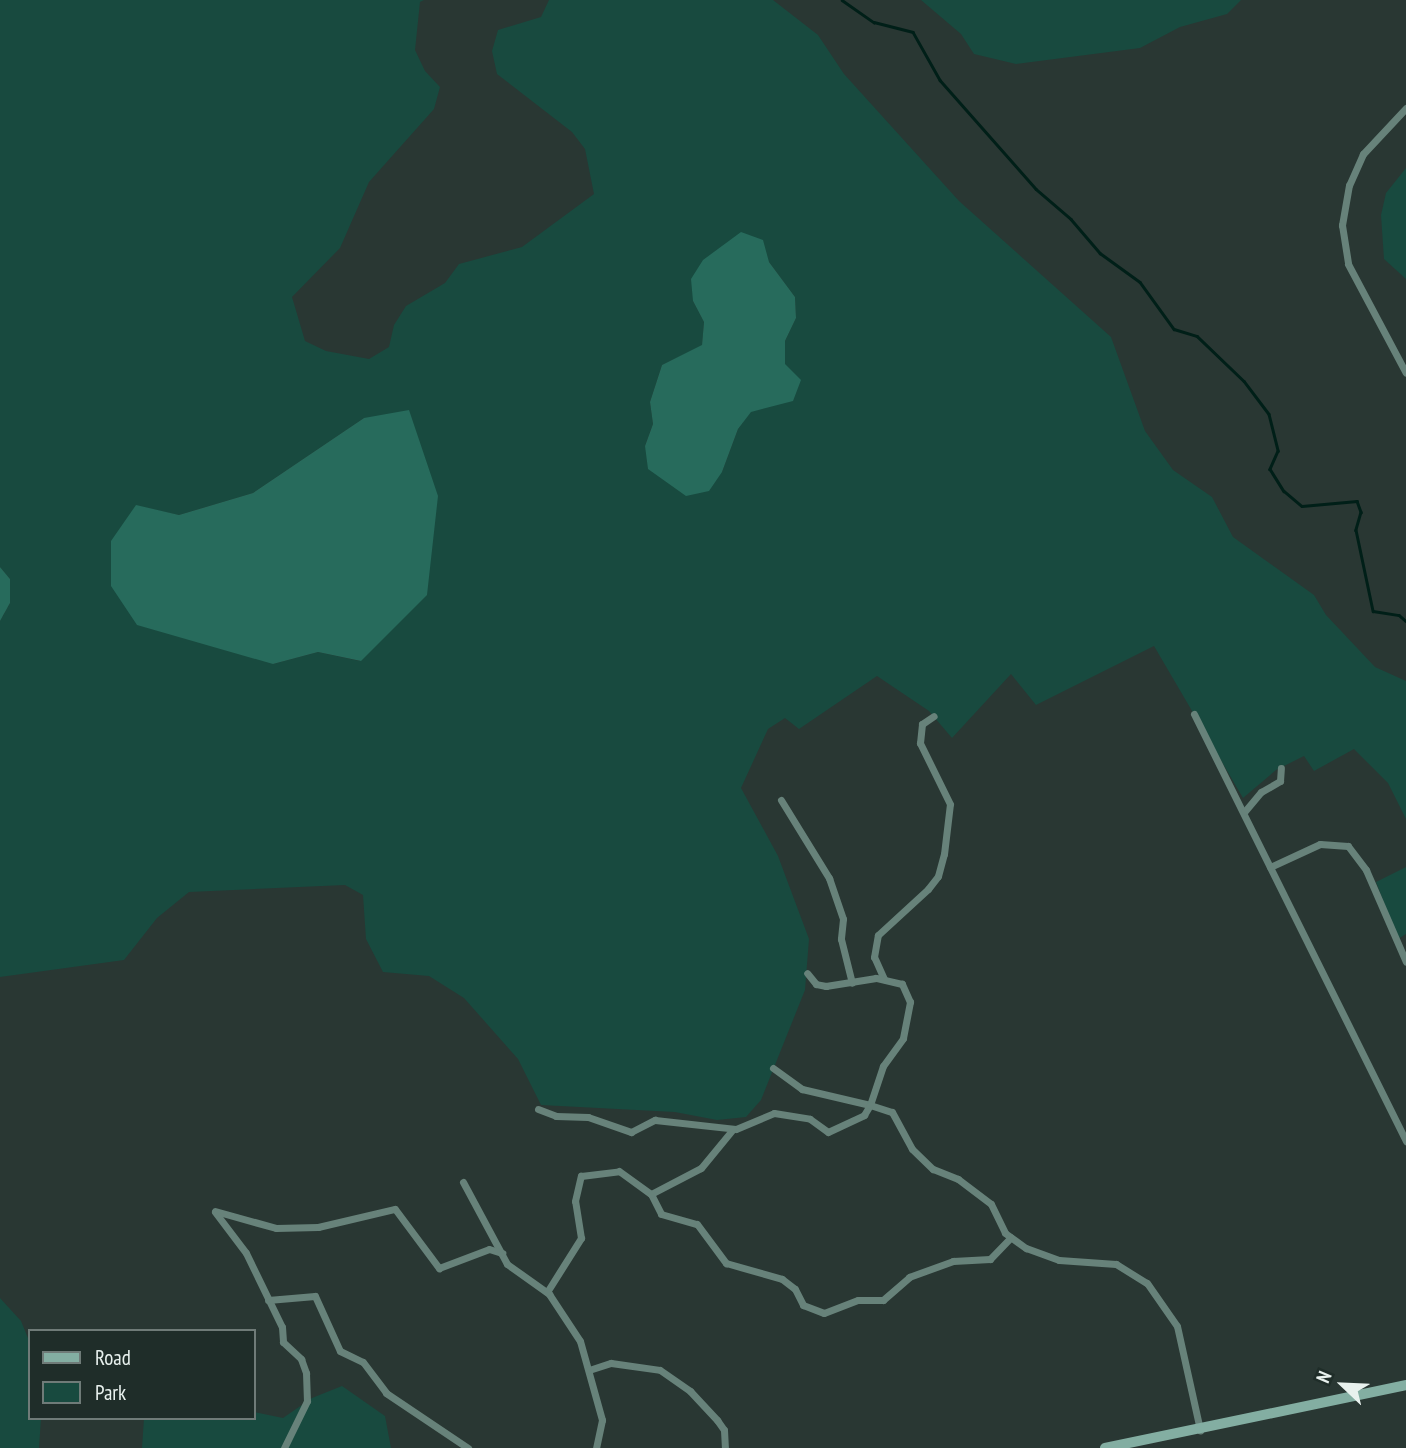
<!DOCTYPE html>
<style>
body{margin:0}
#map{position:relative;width:1406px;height:1448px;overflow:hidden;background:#293733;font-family:"PT Sans Narrow",sans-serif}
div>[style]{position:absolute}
.green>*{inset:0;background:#184a3f}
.forest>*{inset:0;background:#276b5c}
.stream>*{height:2.5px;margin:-1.25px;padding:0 1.25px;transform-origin:1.25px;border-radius:1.25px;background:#001f18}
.minor>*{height:7px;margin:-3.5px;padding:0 3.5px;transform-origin:3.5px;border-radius:3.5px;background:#67827a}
.secondary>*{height:10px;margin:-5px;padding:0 5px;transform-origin:5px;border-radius:5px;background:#83aea2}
span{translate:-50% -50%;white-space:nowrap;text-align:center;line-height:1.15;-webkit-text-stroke:5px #1f2d29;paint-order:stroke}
.legend{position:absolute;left:28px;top:1329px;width:228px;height:91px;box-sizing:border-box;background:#1f2d29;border:2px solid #6f7b78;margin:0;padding:9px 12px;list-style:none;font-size:21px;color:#e8f1ee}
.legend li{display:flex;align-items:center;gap:14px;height:35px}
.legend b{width:35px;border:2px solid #6f7b78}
.north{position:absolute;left:1308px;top:1350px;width:70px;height:70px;-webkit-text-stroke:5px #1f2d29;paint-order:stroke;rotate:293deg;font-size:19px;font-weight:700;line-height:28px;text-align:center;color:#e8f1ee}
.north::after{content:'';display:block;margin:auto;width:24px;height:32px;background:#e8f1ee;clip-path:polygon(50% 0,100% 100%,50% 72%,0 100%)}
</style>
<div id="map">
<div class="green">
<div style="clip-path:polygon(evenodd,0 0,424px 0,420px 2px,415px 50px,425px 71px,440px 87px,434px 109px,369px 182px,340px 248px,292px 297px,305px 341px,326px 351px,369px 359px,389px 347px,394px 325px,406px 306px,445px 283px,459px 264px,522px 247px,594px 194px,585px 149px,572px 132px,497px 74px,492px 51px,498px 30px,541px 17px,549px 0,773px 0,818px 35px,844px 74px,959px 201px,1111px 337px,1145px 431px,1173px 470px,1212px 497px,1233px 537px,1314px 595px,1326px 615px,1375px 667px,1406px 681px,1406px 819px,1388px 783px,1354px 749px,1314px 771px,1304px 756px,1276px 770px,1243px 798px,1154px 646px,1036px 705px,1011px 674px,952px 738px,929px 711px,877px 676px,799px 729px,785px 718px,768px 729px,741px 788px,778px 856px,809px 939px,805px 990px,761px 1100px,746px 1117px,717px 1120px,675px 1112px,541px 1105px,518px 1059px,464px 998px,429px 976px,383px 972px,366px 939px,363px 895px,345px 885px,189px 892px,157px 918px,124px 960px,0 977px,0 621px,10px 603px,10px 579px,0 567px,0 0,769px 262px,795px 297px,796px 318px,785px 341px,785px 364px,738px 429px,722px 472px,645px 446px,653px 424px,650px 402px,662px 365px,702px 346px,704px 322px,693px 301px,769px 262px,0 0,364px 418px,360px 661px,318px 652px,273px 664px,136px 506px,179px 515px,253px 493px,364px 418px)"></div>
<div style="clip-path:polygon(921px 0,1241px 0,1227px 14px,1180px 27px,1140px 48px,1016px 64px,974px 54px,961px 34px)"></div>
<div style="clip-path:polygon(1406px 168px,1406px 279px,1384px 259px,1381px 215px,1386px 193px)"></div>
<div style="clip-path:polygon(1406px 867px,1406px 934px,1398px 939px,1376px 882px)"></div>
<div style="clip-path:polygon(0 1298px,21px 1321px,30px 1343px,30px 1418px,41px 1418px,39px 1448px,0 1448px)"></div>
<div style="clip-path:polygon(342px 1386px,385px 1416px,391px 1448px,142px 1448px,144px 1418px,254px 1418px,254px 1412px,283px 1418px,312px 1398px)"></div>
</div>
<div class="forest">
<div style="clip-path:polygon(741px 232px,763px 240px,769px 262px,795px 297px,796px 318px,785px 341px,785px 364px,801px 380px,793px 401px,751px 412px,738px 429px,722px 472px,709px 491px,686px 496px,648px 469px,645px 446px,653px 424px,650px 402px,662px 365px,702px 345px,704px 322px,693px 301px,691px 279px,703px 260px)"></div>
<div style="clip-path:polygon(409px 410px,438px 496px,427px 595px,361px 661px,318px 652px,273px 664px,137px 625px,111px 586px,111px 541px,136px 505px,179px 515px,253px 493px,364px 418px)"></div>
<div style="clip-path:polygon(0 567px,10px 579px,10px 603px,0 621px)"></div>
</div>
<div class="stream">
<div style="left:842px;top:0;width:39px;rotate:35deg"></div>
<div style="left:874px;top:22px;width:40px;rotate:14.4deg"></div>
<div style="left:913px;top:32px;width:55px;rotate:60.6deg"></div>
<div style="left:940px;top:80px;width:145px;rotate:48.6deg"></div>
<div style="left:1036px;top:189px;width:46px;rotate:40.6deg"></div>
<div style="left:1071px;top:219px;width:45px;rotate:49.5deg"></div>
<div style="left:1100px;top:253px;width:49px;rotate:35.9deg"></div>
<div style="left:1140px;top:282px;width:58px;rotate:54.1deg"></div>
<div style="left:1174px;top:329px;width:24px;rotate:17deg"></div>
<div style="left:1197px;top:336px;width:65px;rotate:43.8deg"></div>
<div style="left:1244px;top:381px;width:41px;rotate:52.9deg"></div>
<div style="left:1269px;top:414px;width:38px;rotate:76deg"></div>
<div style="left:1278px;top:451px;width:20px;rotate:114deg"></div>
<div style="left:1270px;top:469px;width:26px;rotate:58deg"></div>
<div style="left:1284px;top:491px;width:23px;rotate:40deg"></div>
<div style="left:1302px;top:506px;width:55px;rotate:-5.2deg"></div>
<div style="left:1357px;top:501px;width:12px;rotate:70deg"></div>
<div style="left:1361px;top:512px;width:19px;rotate:106deg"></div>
<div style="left:1356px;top:530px;width:83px;rotate:78.1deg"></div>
<div style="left:1373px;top:611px;width:26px;rotate:9deg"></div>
<div style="left:1399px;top:615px;width:9px;rotate:41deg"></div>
</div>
<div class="minor">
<div style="left:1406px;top:108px;width:63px;rotate:133.1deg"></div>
<div style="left:1363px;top:154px;width:34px;rotate:114deg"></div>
<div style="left:1349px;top:185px;width:41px;rotate:99.9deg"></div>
<div style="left:1342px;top:225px;width:39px;rotate:81deg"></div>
<div style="left:1348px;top:264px;width:123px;rotate:62deg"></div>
<div style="left:1194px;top:714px;width:477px;rotate:63.6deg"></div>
<div style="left:781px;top:800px;width:92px;rotate:58.4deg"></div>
<div style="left:829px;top:878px;width:43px;rotate:71.1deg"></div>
<div style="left:843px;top:919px;width:20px;rotate:96deg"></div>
<div style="left:841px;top:939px;width:45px;rotate:76deg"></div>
<div style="left:1245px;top:811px;width:25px;rotate:-50deg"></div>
<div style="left:1261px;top:792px;width:22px;rotate:-30deg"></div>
<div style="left:1280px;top:781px;width:13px;rotate:-86deg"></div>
<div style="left:1270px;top:867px;width:55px;rotate:-24.7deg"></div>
<div style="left:1320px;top:844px;width:28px;rotate:4deg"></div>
<div style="left:1348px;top:846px;width:30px;rotate:53deg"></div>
<div style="left:1366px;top:870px;width:100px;rotate:66.5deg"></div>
<div style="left:884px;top:979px;width:24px;rotate:-114deg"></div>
<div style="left:874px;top:957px;width:22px;rotate:-80deg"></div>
<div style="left:878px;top:935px;width:68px;rotate:-42.6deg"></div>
<div style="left:928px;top:889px;width:16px;rotate:-52deg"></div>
<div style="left:938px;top:876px;width:23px;rotate:-75deg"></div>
<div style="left:944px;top:854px;width:50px;rotate:-83.2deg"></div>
<div style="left:950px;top:804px;width:68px;rotate:-116.2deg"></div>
<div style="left:920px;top:743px;width:19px;rotate:-84deg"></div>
<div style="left:922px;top:724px;width:14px;rotate:-34deg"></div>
<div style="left:773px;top:1068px;width:36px;rotate:36deg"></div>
<div style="left:802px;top:1089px;width:70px;rotate:13.2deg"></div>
<div style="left:870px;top:1105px;width:41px;rotate:-71.6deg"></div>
<div style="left:883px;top:1066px;width:34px;rotate:-54deg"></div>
<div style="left:903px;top:1038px;width:37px;rotate:-79deg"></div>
<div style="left:910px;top:1002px;width:20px;rotate:-114deg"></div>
<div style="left:902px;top:984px;width:27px;rotate:-167deg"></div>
<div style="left:876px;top:978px;width:51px;rotate:170.9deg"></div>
<div style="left:826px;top:986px;width:10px;rotate:-169deg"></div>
<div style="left:816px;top:984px;width:14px;rotate:-129deg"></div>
<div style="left:538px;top:1109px;width:19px;rotate:21deg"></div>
<div style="left:556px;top:1116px;width:32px;rotate:2deg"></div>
<div style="left:588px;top:1117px;width:46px;rotate:19.2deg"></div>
<div style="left:631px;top:1132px;width:27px;rotate:-27deg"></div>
<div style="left:655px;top:1120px;width:81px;rotate:6.3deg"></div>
<div style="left:736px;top:1129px;width:41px;rotate:-22.8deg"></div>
<div style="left:774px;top:1113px;width:36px;rotate:9deg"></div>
<div style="left:810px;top:1119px;width:22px;rotate:36deg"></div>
<div style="left:828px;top:1132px;width:40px;rotate:-25deg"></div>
<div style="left:864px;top:1115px;width:12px;rotate:-59deg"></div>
<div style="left:870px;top:1105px;width:23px;rotate:18deg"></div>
<div style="left:892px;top:1112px;width:42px;rotate:61.6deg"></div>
<div style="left:912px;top:1149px;width:29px;rotate:44deg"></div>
<div style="left:933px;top:1169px;width:27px;rotate:22deg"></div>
<div style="left:958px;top:1179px;width:41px;rotate:37.1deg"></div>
<div style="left:991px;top:1204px;width:32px;rotate:64deg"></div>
<div style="left:1005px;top:1233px;width:26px;rotate:36deg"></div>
<div style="left:1026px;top:1248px;width:35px;rotate:20deg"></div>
<div style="left:1059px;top:1260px;width:57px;rotate:4deg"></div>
<div style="left:1116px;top:1264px;width:36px;rotate:32deg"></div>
<div style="left:1147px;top:1283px;width:52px;rotate:55.1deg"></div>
<div style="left:1177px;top:1326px;width:107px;rotate:77.5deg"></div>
<div style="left:463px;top:1182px;width:93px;rotate:61.8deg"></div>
<div style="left:507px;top:1264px;width:52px;rotate:35.5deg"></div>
<div style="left:549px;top:1294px;width:56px;rotate:56.6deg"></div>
<div style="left:580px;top:1341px;width:82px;rotate:74.4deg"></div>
<div style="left:602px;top:1420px;width:29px;rotate:102deg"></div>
<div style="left:651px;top:1194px;width:22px;rotate:63deg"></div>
<div style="left:661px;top:1214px;width:37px;rotate:16deg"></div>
<div style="left:697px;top:1224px;width:49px;rotate:53.4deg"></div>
<div style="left:726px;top:1263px;width:58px;rotate:15.9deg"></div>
<div style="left:782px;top:1279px;width:16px;rotate:38deg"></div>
<div style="left:795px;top:1289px;width:18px;rotate:63deg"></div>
<div style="left:803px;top:1305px;width:22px;rotate:21deg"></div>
<div style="left:824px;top:1313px;width:36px;rotate:-21deg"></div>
<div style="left:858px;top:1300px;width:25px"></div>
<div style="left:883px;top:1300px;width:35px;rotate:-41deg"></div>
<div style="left:909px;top:1277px;width:47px;rotate:-20deg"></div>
<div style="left:953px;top:1261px;width:37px;rotate:-3deg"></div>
<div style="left:990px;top:1259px;width:30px;rotate:-46deg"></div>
<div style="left:215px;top:1211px;width:63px;rotate:15.6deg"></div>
<div style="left:276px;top:1228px;width:42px;rotate:-1.4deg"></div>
<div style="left:318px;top:1227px;width:79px;rotate:-13.2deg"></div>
<div style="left:395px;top:1209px;width:74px;rotate:53.3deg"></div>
<div style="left:439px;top:1268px;width:53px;rotate:-20.8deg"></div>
<div style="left:489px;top:1249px;width:14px;rotate:17deg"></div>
<div style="left:215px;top:1212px;width:51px;rotate:52.9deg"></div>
<div style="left:246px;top:1253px;width:82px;rotate:64.1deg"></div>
<div style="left:282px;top:1327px;width:15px;rotate:86deg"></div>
<div style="left:283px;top:1342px;width:25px;rotate:43deg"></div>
<div style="left:301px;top:1359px;width:15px;rotate:70deg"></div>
<div style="left:306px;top:1373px;width:28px;rotate:88deg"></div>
<div style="left:307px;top:1401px;width:52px;rotate:116.1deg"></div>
<div style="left:547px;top:1292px;width:64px;rotate:-57.8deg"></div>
<div style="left:581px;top:1238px;width:37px;rotate:-99deg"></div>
<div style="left:575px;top:1201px;width:26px;rotate:-77deg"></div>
<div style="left:581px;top:1176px;width:38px;rotate:-7deg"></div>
<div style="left:619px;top:1171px;width:39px;rotate:36deg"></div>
<div style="left:651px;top:1194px;width:56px;rotate:-27.5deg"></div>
<div style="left:701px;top:1168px;width:50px;rotate:-50.6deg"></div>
<div style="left:268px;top:1300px;width:47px;rotate:-4.9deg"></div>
<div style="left:315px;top:1296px;width:60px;rotate:65.6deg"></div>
<div style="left:340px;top:1351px;width:25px;rotate:26deg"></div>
<div style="left:363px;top:1362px;width:39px;rotate:53deg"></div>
<div style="left:386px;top:1393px;width:99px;rotate:33.9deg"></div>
<div style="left:589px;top:1370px;width:23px;rotate:-18deg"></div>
<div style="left:611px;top:1363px;width:49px;rotate:8.1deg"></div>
<div style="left:660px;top:1370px;width:37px;rotate:35deg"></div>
<div style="left:690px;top:1391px;width:40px;rotate:47deg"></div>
<div style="left:717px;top:1420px;width:12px;rotate:55deg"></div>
<div style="left:724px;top:1430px;width:18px;rotate:87deg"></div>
</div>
<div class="secondary">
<div style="left:1105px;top:1448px;width:308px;rotate:-11.8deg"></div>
</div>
<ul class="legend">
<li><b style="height:9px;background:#83aea2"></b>Road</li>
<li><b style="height:19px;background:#184a3f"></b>Park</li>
</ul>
<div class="north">N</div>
</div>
